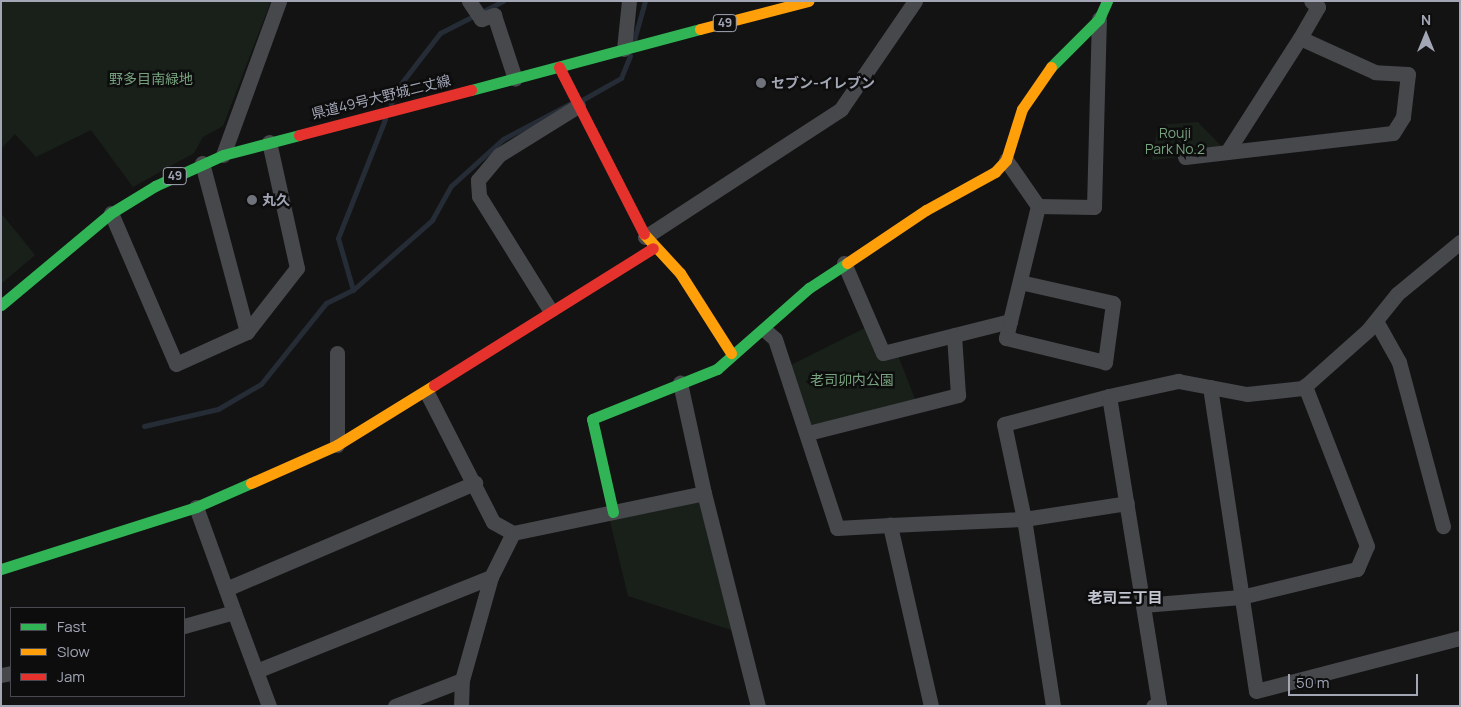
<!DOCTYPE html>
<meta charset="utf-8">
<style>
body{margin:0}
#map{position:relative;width:1461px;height:707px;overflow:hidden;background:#131313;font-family:Manrope,"Noto Sans JP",sans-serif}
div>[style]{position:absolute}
.green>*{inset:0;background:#19201a}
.stream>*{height:5px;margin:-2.5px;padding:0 2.5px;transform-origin:2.5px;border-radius:2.5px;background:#252c35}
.street>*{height:15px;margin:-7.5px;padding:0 7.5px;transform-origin:7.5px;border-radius:7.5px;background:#46484c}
.fast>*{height:11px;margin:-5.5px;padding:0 5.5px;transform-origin:5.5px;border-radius:5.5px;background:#30b455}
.slow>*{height:11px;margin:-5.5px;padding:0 5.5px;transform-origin:5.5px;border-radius:5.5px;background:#ff9f0a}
.jam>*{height:11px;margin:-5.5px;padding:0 5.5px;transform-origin:5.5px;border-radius:5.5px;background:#e5322d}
.dots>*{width:14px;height:14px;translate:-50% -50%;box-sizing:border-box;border:2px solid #0d0d0e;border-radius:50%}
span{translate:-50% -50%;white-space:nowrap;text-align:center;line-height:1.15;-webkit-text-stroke:5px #0d0d0e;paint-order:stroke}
.shield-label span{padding:1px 4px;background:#0d0d0e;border:1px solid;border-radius:4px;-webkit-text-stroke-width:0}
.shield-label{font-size:12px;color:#a2a6b5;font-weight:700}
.park-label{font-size:14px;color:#77a27e}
.poi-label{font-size:14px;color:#a2a6b5;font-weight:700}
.left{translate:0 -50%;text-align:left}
.street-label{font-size:14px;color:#a2a6b5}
.neighbourhood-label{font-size:15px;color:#c3c6d1;font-weight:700}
.frame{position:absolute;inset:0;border:2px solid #a2a6b5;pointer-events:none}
.legend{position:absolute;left:10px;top:607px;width:175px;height:90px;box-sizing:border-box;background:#0d0d0e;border:1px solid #494a51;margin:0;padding:6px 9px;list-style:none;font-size:15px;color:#a2a6b5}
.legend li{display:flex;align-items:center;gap:10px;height:25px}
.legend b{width:25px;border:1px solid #494a51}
.north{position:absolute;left:1401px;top:10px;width:50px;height:50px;-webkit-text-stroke:4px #0d0d0e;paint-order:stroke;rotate:0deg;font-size:14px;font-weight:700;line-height:20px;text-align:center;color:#a2a6b5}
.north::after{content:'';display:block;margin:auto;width:18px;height:22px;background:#a2a6b5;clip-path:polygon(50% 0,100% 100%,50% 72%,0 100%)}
.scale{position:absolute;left:1288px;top:674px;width:130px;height:22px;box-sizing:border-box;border:2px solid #a2a6b5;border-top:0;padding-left:6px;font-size:15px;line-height:18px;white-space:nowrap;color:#a2a6b5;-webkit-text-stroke:4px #0d0d0e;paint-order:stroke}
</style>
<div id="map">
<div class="green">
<div style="clip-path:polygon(1px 1px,271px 1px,223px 126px,203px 137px,194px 153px,133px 187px,91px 130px,36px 157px,15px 134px,1px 149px)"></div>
<div style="clip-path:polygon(1198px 122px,1227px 152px,1152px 160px,1158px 125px)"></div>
<div style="clip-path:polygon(1px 213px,35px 255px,1px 284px)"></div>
<div style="clip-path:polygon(871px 325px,883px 353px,896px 350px,918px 407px,808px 433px,785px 368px)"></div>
<div style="clip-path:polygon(704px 493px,740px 633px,628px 596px,608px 513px)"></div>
</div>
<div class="stream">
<div style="left:634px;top:40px;width:41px;rotate:-74.2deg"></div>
<div style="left:582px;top:100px;width:45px;rotate:-29.4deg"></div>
<div style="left:621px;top:78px;width:24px;rotate:-68deg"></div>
<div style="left:391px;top:104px;width:15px;rotate:-70deg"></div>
<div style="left:396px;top:90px;width:72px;rotate:-52.3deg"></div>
<div style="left:440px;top:33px;width:71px;rotate:-26.9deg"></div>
<div style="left:353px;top:290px;width:54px;rotate:-106.1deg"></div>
<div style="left:338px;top:238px;width:128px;rotate:-68.4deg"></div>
<div style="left:144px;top:426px;width:76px;rotate:-12.9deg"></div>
<div style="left:218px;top:409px;width:50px;rotate:-30.2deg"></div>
<div style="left:261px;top:384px;width:104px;rotate:-51.3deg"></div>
<div style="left:326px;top:303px;width:30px;rotate:-26deg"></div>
<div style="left:353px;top:290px;width:106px;rotate:-41.5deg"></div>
<div style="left:432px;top:220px;width:39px;rotate:-61deg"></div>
<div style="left:451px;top:186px;width:70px;rotate:-42.1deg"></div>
<div style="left:503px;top:139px;width:75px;rotate:-27.9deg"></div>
</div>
<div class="street">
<div style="left:469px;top:1px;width:22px;rotate:56deg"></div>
<div style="left:481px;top:19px;width:14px;rotate:-17deg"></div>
<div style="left:494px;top:15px;width:67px;rotate:71.8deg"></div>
<div style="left:624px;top:49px;width:48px;rotate:-84.1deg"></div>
<div style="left:1227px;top:152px;width:135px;rotate:-57.4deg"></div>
<div style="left:223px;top:155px;width:164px;rotate:-70deg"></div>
<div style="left:1185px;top:157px;width:209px;rotate:-6.6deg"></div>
<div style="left:1393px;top:133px;width:19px;rotate:-58deg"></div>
<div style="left:1403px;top:117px;width:43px;rotate:-83.4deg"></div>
<div style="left:1408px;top:74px;width:33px;rotate:-177deg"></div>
<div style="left:1375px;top:72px;width:82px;rotate:-155.6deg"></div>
<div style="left:1300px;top:38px;width:36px;rotate:-60deg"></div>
<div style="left:1318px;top:7px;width:9px;rotate:-139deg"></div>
<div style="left:1006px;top:160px;width:56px;rotate:55.2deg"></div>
<div style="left:1038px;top:206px;width:56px;rotate:1deg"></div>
<div style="left:1094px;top:207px;width:188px;rotate:-88.5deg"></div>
<div style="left:202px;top:163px;width:175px;rotate:75.1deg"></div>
<div style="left:111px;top:213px;width:164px;rotate:66.7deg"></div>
<div style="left:176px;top:364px;width:78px;rotate:-24.3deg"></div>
<div style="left:247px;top:332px;width:81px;rotate:-52deg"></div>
<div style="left:297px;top:268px;width:129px;rotate:-102.5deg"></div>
<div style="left:645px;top:237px;width:234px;rotate:-33.1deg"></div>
<div style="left:841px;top:109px;width:131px;rotate:-55.6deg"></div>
<div style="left:844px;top:263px;width:98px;rotate:66.6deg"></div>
<div style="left:883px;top:353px;width:131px;rotate:-14.1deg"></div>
<div style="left:1020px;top:282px;width:95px;rotate:12.7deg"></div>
<div style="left:1113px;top:303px;width:60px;rotate:97.7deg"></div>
<div style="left:1105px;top:362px;width:102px;rotate:-166.4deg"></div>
<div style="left:1006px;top:338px;width:17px;rotate:-77deg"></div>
<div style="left:1010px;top:321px;width:118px;rotate:-76.3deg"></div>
<div style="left:550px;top:310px;width:134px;rotate:-121.9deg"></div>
<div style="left:479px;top:196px;width:16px;rotate:-94deg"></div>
<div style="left:478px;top:180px;width:33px;rotate:-50deg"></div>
<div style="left:499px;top:155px;width:93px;rotate:-31.8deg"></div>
<div style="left:1376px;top:321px;width:47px;rotate:60.7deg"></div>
<div style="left:1399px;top:362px;width:170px;rotate:75deg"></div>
<div style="left:765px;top:330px;width:13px;rotate:42deg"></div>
<div style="left:775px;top:339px;width:199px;rotate:71.8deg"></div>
<div style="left:837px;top:528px;width:53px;rotate:-3.2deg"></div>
<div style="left:337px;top:353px;width:92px;rotate:90deg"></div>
<div style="left:1210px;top:387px;width:307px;rotate:81.4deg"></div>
<div style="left:1256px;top:691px;width:211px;rotate:-14.6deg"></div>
<div style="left:427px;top:393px;width:145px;rotate:62.9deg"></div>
<div style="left:493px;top:522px;width:23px;rotate:29deg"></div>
<div style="left:1109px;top:396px;width:71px;rotate:-12.3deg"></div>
<div style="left:1178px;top:381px;width:70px;rotate:10.7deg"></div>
<div style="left:1247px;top:394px;width:56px;rotate:-6.1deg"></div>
<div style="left:1303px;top:388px;width:87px;rotate:-41.7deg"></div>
<div style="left:1368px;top:330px;width:46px;rotate:-51.1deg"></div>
<div style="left:1397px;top:294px;width:82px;rotate:-39.5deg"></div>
<div style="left:808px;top:433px;width:155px;rotate:-14.2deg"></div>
<div style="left:958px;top:395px;width:60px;rotate:-93.8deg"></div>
<div style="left:704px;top:493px;width:220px;rotate:75.8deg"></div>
<div style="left:196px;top:507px;width:112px;rotate:70.1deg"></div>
<div style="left:226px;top:589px;width:271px;rotate:-23.1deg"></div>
<div style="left:1143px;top:605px;width:98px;rotate:-4.7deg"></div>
<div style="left:1241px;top:597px;width:119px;rotate:-13.6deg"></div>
<div style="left:1357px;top:569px;width:25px;rotate:-67deg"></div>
<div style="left:1367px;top:546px;width:172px;rotate:-111.2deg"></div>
<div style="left:184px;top:626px;width:52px;rotate:-15.6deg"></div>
<div style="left:234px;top:612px;width:100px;rotate:69.6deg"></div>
<div style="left:256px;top:671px;width:253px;rotate:-21.8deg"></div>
<div style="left:1px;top:675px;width:10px;rotate:-11deg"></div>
<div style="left:395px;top:706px;width:72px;rotate:-21.2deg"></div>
<div style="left:462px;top:680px;width:107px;rotate:-74.3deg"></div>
<div style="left:491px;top:577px;width:49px;rotate:-63.4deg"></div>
<div style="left:513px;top:533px;width:195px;rotate:-11.8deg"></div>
<div style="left:704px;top:493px;width:113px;rotate:-102.3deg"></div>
<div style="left:461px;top:706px;width:26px;rotate:-88deg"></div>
<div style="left:931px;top:706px;width:186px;rotate:-102.8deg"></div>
<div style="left:890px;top:525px;width:134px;rotate:-2.6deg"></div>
<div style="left:1024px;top:519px;width:104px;rotate:-8.8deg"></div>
<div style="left:1053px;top:706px;width:189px;rotate:-98.8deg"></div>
<div style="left:1024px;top:519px;width:97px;rotate:-101.9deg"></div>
<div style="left:1004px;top:424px;width:109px;rotate:-14.9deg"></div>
<div style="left:1109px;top:396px;width:312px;rotate:80.8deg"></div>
<div style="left:1159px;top:704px;width:6px;rotate:162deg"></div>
</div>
<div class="fast">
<div style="left:1051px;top:67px;width:68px;rotate:-45deg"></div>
<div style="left:1099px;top:19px;width:20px;rotate:-66deg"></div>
<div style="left:471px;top:90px;width:237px;rotate:-14.9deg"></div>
<div style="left:1px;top:305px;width:143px;rotate:-39.9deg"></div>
<div style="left:111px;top:213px;width:52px;rotate:-31.5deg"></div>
<div style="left:155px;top:186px;width:75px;rotate:-24.5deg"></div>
<div style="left:223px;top:155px;width:79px;rotate:-14.7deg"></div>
<div style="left:613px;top:512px;width:95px;rotate:-102.7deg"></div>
<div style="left:592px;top:419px;width:135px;rotate:-21.8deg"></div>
<div style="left:717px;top:369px;width:123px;rotate:-41.4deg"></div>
<div style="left:809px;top:288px;width:45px;rotate:-33.3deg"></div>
<div style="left:1px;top:569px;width:205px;rotate:-17.6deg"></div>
<div style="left:196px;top:507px;width:60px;rotate:-23.6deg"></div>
</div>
<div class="slow">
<div style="left:700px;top:29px;width:112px;rotate:-14.5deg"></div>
<div style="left:644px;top:234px;width:53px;rotate:47.3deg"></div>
<div style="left:680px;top:273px;width:95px;rotate:57.5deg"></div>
<div style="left:847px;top:263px;width:95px;rotate:-33.9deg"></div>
<div style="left:926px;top:210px;width:79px;rotate:-28.8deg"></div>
<div style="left:995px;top:172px;width:16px;rotate:-47deg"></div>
<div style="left:1006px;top:160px;width:53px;rotate:-72.6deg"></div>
<div style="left:1022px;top:109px;width:51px;rotate:-55.4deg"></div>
<div style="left:251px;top:483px;width:94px;rotate:-23.8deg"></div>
<div style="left:337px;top:445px;width:114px;rotate:-31.7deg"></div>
</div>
<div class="jam">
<div style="left:559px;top:67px;width:187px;rotate:63deg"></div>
<div style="left:299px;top:135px;width:178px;rotate:-14.7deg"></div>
<div style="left:434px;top:385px;width:258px;rotate:-32deg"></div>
</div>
<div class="dots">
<div style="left:761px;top:83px;background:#70737c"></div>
<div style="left:252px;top:200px;background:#70737c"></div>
</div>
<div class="shield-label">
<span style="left:725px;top:23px">49</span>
<span style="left:175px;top:176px">49</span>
</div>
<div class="park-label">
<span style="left:151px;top:79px">野多目南緑地</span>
<span style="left:1175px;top:141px">Rouji<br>Park No.2</span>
<span style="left:852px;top:380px">老司卯内公園</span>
</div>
<div class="poi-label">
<span class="left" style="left:771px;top:83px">セブン-イレブン</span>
<span class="left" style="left:262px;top:200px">丸久</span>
</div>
<div class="street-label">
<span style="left:381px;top:97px;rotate:-14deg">県道49号大野城二丈線</span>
</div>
<div class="neighbourhood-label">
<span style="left:1125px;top:598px">老司三丁目</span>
</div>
<div class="frame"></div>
<ul class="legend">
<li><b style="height:6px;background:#30b455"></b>Fast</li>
<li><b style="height:6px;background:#ff9f0a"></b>Slow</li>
<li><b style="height:6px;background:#e5322d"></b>Jam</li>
</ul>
<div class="north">N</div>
<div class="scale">50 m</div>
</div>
